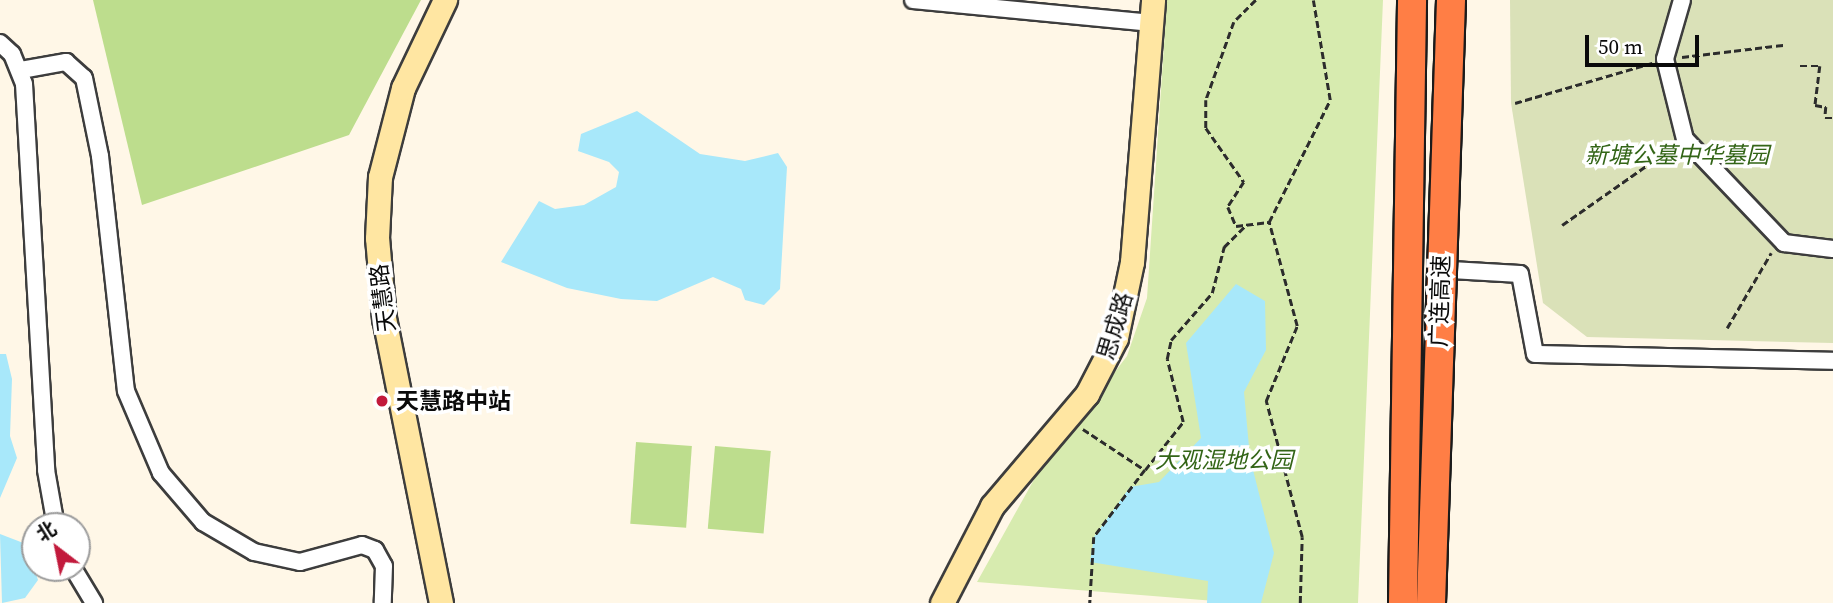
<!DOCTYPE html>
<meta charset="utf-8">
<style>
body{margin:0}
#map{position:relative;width:1833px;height:603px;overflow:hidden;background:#fff7e7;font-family:"Source Serif 4","Noto Sans SC",serif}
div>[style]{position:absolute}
.green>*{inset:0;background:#d7ebaf}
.forest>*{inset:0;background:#bddd8d;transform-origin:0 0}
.cemetery>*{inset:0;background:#dae1b8}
.water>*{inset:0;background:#a8e8fa}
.path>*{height:2.5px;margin-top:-1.25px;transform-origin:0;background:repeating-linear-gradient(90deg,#2c2c2c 0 7px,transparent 0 10.5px)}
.roads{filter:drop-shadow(2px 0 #3d3d3d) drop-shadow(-2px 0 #3d3d3d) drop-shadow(0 2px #3d3d3d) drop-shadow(0 -2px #3d3d3d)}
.street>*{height:16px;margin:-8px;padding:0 8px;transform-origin:8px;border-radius:8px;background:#fff}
.secondary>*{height:23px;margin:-11.5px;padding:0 11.5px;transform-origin:11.5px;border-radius:11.5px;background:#ffe6a2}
.bridges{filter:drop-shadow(2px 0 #1b1b1b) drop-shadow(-2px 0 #1b1b1b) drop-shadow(0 2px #1b1b1b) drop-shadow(0 -2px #1b1b1b)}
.highway-bridge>*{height:28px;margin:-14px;padding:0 14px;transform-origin:14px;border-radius:14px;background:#ff7e45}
.dots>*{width:19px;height:19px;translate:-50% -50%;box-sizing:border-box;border:4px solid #fff;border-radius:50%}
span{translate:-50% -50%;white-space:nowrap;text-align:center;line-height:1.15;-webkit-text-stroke:7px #fff;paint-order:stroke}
.park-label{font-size:23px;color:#336517;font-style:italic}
.street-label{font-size:23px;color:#0a0a0a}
.poi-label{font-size:23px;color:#0a0a0a;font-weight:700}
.left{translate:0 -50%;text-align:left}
.north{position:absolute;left:21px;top:512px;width:70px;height:70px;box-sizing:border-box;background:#fff;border:2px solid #9d9d9d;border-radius:50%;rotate:328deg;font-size:19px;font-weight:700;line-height:28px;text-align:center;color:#0a0a0a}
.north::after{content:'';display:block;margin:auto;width:24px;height:32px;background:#c21a3c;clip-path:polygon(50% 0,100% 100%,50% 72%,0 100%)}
.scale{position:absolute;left:1585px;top:35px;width:114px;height:32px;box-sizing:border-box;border:4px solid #0a0a0a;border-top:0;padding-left:9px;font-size:21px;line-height:24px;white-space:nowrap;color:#0a0a0a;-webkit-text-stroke:5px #fff;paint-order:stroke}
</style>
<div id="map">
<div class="green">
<div style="clip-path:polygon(1167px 0,1383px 0,1358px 603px,1240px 603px,977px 582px,1036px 476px,1127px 356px,1147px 298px)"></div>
</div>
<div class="forest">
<div style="clip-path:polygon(93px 0,421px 0,349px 135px,142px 205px)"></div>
<div style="left:636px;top:442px;width:56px;height:82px;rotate:4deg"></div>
<div style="left:715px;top:446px;width:56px;height:83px;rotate:5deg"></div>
</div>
<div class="cemetery">
<div style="clip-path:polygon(1510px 0,1833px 0,1833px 343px,1587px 337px,1543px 303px,1511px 103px)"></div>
</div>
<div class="water">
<div style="clip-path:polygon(637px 111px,700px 154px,745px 161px,778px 153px,787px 167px,780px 289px,764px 305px,745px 300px,741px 289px,713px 277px,657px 301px,621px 299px,567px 288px,501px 262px,539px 201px,555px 209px,584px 205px,616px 187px,619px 172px,609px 162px,578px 151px,581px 134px)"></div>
<div style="clip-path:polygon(1236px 284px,1265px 301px,1266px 350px,1244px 392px,1250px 458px,1274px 553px,1261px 603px,1207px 603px,1208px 581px,1090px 562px,1094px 537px,1130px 487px,1159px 482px,1201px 438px,1186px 343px)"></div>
<div style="clip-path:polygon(0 354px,6px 354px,12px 379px,10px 436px,17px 458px,0 498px)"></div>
<div style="clip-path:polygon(0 534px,26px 544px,38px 580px,25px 598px,2px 603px)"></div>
</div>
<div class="path">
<div style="left:1256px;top:0;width:31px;rotate:135deg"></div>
<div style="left:1234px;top:22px;width:83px;rotate:109.7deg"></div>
<div style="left:1206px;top:100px;width:28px;rotate:90deg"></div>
<div style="left:1206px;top:128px;width:66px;rotate:54.9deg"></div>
<div style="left:1244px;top:182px;width:30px;rotate:123deg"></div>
<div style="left:1228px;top:207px;width:21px;rotate:67deg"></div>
<div style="left:1236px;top:226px;width:33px;rotate:-7deg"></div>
<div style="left:1682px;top:57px;width:102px;rotate:-6.8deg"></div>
<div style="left:1800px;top:66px;width:20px"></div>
<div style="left:1820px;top:66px;width:39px;rotate:97deg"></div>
<div style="left:1815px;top:105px;width:11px;rotate:10deg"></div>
<div style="left:1826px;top:107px;width:11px;rotate:95deg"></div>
<div style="left:1825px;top:118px;width:8px"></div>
<div style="left:1515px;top:103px;width:143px;rotate:-16.3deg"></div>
<div style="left:1562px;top:225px;width:136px;rotate:-35.1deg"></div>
<div style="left:1727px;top:328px;width:87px;rotate:-59.6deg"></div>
<div style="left:1083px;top:429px;width:74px;rotate:33.5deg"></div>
<div style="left:1145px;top:470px;width:84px;rotate:127.3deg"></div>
<div style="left:1094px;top:537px;width:66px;rotate:93.5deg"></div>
<div style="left:1145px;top:470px;width:61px;rotate:-51.6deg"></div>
<div style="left:1183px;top:422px;width:65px;rotate:-104.3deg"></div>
<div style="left:1167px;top:359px;width:19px;rotate:-78deg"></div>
<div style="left:1171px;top:340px;width:62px;rotate:-48.9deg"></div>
<div style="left:1212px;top:293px;width:48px;rotate:-75.4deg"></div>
<div style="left:1224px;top:247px;width:30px;rotate:-45deg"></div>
<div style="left:1300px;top:603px;width:66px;rotate:-88.3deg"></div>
<div style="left:1302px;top:537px;width:141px;rotate:-104.8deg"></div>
<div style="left:1266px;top:401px;width:81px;rotate:-67.5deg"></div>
<div style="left:1297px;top:326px;width:108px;rotate:-105.1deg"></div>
<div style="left:1269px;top:222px;width:136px;rotate:-63.4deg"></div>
<div style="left:1330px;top:100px;width:101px;rotate:-99.6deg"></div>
</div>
<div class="roads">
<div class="street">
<div style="left:913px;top:0;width:240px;rotate:5.5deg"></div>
<div style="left:1682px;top:0;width:61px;rotate:106.1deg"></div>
<div style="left:1665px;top:59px;width:82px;rotate:76deg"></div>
<div style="left:1685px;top:139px;width:144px;rotate:46.4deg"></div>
<div style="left:1784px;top:243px;width:49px;rotate:7deg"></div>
<div style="left:0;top:43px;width:16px;rotate:43deg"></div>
<div style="left:12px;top:54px;width:32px;rotate:68deg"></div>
<div style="left:24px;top:84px;width:387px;rotate:86.7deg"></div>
<div style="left:46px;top:470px;width:57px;rotate:79.9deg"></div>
<div style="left:21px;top:70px;width:46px;rotate:-10.1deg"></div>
<div style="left:66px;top:62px;width:24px;rotate:42deg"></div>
<div style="left:84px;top:78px;width:80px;rotate:78.4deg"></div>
<div style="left:100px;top:156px;width:236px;rotate:83.7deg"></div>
<div style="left:126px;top:391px;width:89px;rotate:66.9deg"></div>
<div style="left:161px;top:473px;width:65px;rotate:49.4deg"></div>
<div style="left:203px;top:522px;width:59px;rotate:30.5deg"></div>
<div style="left:254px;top:552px;width:47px;rotate:12.3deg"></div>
<div style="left:300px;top:562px;width:64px;rotate:-15.3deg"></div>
<div style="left:362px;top:545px;width:14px;rotate:21deg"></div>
<div style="left:375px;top:550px;width:18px;rotate:61deg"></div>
<div style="left:384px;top:566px;width:37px;rotate:92deg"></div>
<div style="left:1451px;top:270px;width:69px;rotate:3.3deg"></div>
<div style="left:1520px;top:274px;width:81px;rotate:79.4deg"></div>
<div style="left:1535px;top:354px;width:298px;rotate:1.3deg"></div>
<div style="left:73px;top:568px;width:41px;rotate:59deg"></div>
</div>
<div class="secondary">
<div style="left:441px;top:603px;width:290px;rotate:-101.3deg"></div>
<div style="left:384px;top:319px;width:81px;rotate:-94.9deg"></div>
<div style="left:377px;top:238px;width:61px;rotate:-87.2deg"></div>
<div style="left:380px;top:177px;width:92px;rotate:-75.5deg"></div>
<div style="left:403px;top:88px;width:98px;rotate:-64.5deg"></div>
<div style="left:942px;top:603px;width:109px;rotate:-62.7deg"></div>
<div style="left:992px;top:506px;width:147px;rotate:-49.7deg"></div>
<div style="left:1087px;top:394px;width:63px;rotate:-62.6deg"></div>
<div style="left:1116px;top:338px;width:78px;rotate:-78.1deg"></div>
<div style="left:1132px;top:262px;width:263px;rotate:-85.4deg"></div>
</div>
</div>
<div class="bridges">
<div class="highway-bridge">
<div style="left:1403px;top:603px;width:603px;rotate:-89.14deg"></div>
<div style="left:1431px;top:603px;width:603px;rotate:-88.1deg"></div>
</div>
</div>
<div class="dots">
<div style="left:382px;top:401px;background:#c21a3c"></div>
</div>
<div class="park-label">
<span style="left:1677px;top:155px">新塘公墓中华墓园</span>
<span style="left:1224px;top:460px">大观湿地公园</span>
</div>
<div class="street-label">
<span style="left:383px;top:298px;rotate:-97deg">天慧路</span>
<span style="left:1440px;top:301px;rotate:-88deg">广连高速</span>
<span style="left:1115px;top:326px;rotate:-73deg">思成路</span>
</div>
<div class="poi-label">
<span class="left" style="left:396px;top:401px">天慧路中站</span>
</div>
<div class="north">北</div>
<div class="scale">50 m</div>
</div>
